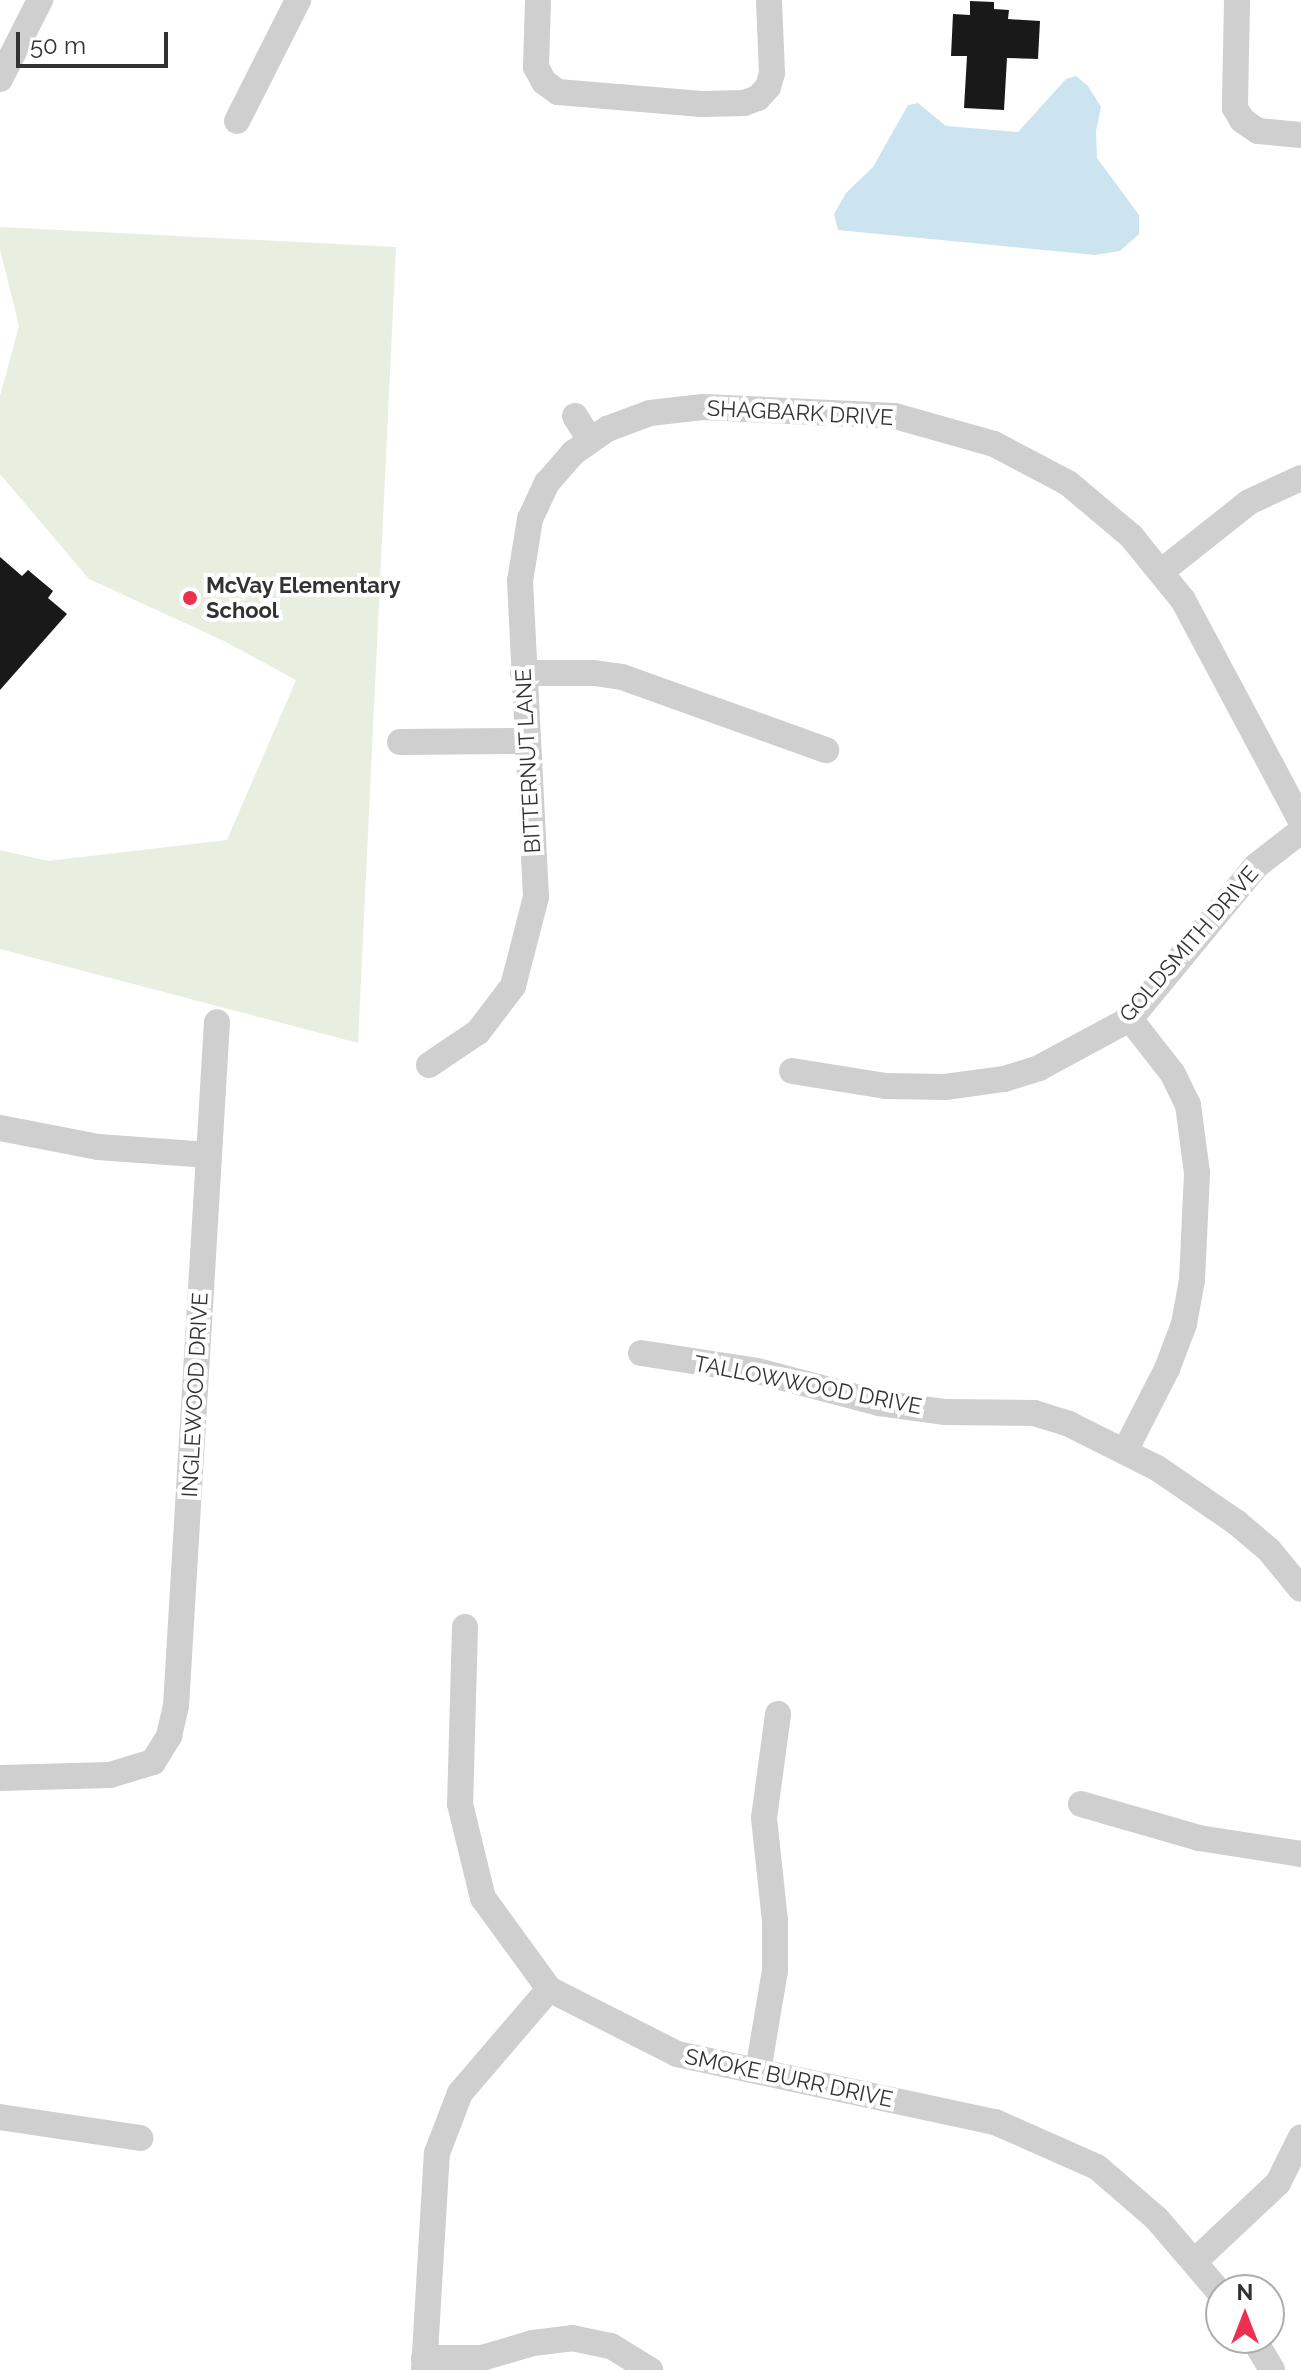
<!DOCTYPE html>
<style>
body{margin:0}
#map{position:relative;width:1301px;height:2370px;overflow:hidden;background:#fff;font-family:Raleway,sans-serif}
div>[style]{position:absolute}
.green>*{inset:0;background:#e9efe0}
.water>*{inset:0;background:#cce4ef}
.building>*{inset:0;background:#191919}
.minor>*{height:26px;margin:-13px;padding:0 13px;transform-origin:13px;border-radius:13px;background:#cfcfcf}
.dots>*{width:22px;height:22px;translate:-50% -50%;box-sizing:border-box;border:4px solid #fff;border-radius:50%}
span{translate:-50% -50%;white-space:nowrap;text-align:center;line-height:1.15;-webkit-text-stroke:8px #fff;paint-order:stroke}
.street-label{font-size:22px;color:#323232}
.poi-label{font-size:22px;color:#323232;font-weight:700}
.left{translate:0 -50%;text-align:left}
.north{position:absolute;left:1205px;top:2274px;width:80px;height:80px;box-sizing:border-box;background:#fff;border:2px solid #adadad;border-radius:50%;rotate:0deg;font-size:22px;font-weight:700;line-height:32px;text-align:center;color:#323232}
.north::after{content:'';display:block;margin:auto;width:28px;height:36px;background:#ed304f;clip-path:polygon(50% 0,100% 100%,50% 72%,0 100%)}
.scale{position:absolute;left:16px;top:32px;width:152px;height:36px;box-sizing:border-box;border:4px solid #323232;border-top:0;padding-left:10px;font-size:24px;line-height:28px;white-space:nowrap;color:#323232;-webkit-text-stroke:6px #fff;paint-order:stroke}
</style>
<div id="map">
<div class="green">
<div style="clip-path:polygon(0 227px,396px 247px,358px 1043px,0 949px,0 850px,48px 861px,227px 840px,296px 680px,224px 641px,89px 579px,0 474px,0 396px,19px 326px,0 250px)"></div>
</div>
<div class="water">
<div style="clip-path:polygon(1076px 76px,1088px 86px,1101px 107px,1096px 131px,1097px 158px,1139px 215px,1139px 234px,1120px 251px,1095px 255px,838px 230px,834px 214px,846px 193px,873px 167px,908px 105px,918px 103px,946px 126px,1018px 132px,1066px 79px)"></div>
</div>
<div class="building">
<div style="clip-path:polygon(970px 1px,994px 2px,994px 9px,1009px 10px,1008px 19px,1040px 21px,1038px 59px,1007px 58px,1004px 110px,964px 108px,967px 56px,951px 56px,953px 14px,970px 15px)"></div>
<div style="clip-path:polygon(0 557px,22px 576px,28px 570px,53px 591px,48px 598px,67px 614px,0 690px)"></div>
</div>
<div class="minor">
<div style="left:538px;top:0;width:67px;rotate:91.7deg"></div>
<div style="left:536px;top:67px;width:17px;rotate:62deg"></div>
<div style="left:544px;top:82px;width:17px;rotate:36deg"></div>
<div style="left:558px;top:92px;width:144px;rotate:4.8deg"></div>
<div style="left:701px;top:104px;width:43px;rotate:-1.3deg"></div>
<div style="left:744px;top:103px;width:15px;rotate:-20deg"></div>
<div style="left:758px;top:98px;width:15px;rotate:-48deg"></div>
<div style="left:768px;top:87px;width:15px;rotate:-74deg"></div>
<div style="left:772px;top:73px;width:73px;rotate:-92.4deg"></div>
<div style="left:1237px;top:0;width:108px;rotate:91.1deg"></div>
<div style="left:1235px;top:108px;width:14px;rotate:60deg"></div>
<div style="left:1242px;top:120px;width:19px;rotate:35deg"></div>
<div style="left:1258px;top:131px;width:43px;rotate:5.3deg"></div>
<div style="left:0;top:79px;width:89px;rotate:-63.1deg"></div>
<div style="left:237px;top:121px;width:136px;rotate:-63.2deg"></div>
<div style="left:575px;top:416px;width:28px;rotate:58deg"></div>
<div style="left:1162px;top:571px;width:111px;rotate:-38.4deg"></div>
<div style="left:1249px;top:502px;width:57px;rotate:-24.8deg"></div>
<div style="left:523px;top:673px;width:71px"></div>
<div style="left:594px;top:673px;width:28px;rotate:8deg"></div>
<div style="left:622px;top:677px;width:217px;rotate:19.7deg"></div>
<div style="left:400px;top:742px;width:125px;rotate:-0.5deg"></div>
<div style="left:429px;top:1065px;width:59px;rotate:-34deg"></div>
<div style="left:478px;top:1032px;width:58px;rotate:-52.7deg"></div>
<div style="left:513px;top:986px;width:92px;rotate:-75.5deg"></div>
<div style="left:536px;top:897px;width:316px;rotate:-92.9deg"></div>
<div style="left:520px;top:581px;width:63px;rotate:-80.8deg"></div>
<div style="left:530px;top:519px;width:40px;rotate:-65deg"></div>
<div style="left:547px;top:483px;width:40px;rotate:-49deg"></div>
<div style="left:573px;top:453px;width:42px;rotate:-35.2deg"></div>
<div style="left:607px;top:429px;width:46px;rotate:-20.4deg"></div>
<div style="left:650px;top:413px;width:53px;rotate:-6.5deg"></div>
<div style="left:703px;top:407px;width:192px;rotate:2.7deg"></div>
<div style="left:895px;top:416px;width:103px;rotate:15.8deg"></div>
<div style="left:994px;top:444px;width:84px;rotate:27.8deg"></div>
<div style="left:1068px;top:483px;width:82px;rotate:40.1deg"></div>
<div style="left:1131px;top:536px;width:82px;rotate:50.9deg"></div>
<div style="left:1183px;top:600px;width:251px;rotate:61.9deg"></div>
<div style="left:792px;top:1071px;width:95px;rotate:9.1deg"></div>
<div style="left:886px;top:1086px;width:59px;rotate:1deg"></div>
<div style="left:945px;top:1087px;width:60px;rotate:-7.7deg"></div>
<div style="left:1004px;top:1079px;width:37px;rotate:-17deg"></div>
<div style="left:1039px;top:1068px;width:103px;rotate:-28.3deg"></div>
<div style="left:1130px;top:1019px;width:198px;rotate:-50.5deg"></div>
<div style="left:1256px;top:866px;width:57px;rotate:-37.9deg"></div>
<div style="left:0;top:1128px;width:100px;rotate:11deg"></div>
<div style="left:98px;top:1147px;width:111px;rotate:4.1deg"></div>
<div style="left:641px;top:1353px;width:117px;rotate:8.8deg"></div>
<div style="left:757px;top:1371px;width:126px;rotate:14.7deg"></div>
<div style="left:879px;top:1403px;width:67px;rotate:7.8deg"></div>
<div style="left:945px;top:1412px;width:89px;rotate:0.6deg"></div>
<div style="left:1034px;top:1413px;width:37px;rotate:17deg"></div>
<div style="left:1069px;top:1424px;width:98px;rotate:26.6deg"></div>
<div style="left:1157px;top:1468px;width:96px;rotate:34.4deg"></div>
<div style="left:1236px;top:1522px;width:43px;rotate:40.3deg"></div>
<div style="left:1269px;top:1550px;width:50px;rotate:50.6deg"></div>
<div style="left:1125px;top:1451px;width:92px;rotate:-62.9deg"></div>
<div style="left:1167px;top:1369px;width:48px;rotate:-69.3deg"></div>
<div style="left:1184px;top:1324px;width:45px;rotate:-79.7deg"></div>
<div style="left:1192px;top:1280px;width:107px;rotate:-87.3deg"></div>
<div style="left:1197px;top:1173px;width:69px;rotate:-97.5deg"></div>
<div style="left:1188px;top:1105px;width:34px;rotate:-116deg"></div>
<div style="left:1173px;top:1074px;width:70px;rotate:-128deg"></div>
<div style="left:465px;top:1627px;width:177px;rotate:91.6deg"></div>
<div style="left:460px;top:1804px;width:97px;rotate:76.3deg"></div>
<div style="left:483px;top:1898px;width:112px;rotate:54deg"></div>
<div style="left:549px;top:1989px;width:144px;rotate:26.9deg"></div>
<div style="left:677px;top:2054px;width:325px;rotate:12.1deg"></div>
<div style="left:995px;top:2122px;width:111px;rotate:23.8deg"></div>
<div style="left:1097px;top:2167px;width:79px;rotate:40.9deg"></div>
<div style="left:1157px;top:2219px;width:99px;rotate:49.5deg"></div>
<div style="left:0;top:1778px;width:110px;rotate:-1.6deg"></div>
<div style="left:110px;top:1775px;width:45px;rotate:-16.8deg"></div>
<div style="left:153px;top:1762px;width:31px;rotate:-58deg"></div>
<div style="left:169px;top:1736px;width:31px;rotate:-77deg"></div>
<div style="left:176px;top:1706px;width:685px;rotate:-86.57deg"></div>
<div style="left:1081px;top:1804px;width:123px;rotate:16.1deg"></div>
<div style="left:1199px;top:1838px;width:103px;rotate:8.9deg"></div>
<div style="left:758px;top:2071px;width:102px;rotate:-80.4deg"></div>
<div style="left:775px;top:1970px;width:49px;rotate:-90deg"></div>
<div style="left:775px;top:1921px;width:104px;rotate:-96.1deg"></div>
<div style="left:764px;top:1818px;width:105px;rotate:-82.3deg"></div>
<div style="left:0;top:2117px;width:142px;rotate:8.5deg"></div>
<div style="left:1195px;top:2261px;width:114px;rotate:-43.2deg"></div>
<div style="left:1278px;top:2183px;width:51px;rotate:-63.4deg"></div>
<div style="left:1253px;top:2338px;width:37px;rotate:59deg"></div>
<div style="left:424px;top:2358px;width:58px"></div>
<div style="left:482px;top:2358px;width:53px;rotate:-16.4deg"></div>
<div style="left:533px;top:2343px;width:39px;rotate:-7deg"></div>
<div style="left:572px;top:2338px;width:40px;rotate:12deg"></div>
<div style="left:611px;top:2346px;width:46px;rotate:31.6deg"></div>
<div style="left:424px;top:2370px;width:217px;rotate:-86.6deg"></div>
<div style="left:437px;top:2153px;width:64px;rotate:-69deg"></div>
<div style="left:460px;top:2093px;width:137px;rotate:-49.4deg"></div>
</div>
<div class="dots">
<div style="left:190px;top:598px;background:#ed304f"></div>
</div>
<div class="street-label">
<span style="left:800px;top:413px;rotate:3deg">SHAGBARK DRIVE</span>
<span style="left:528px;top:761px;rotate:-93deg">BITTERNUT LANE</span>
<span style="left:1189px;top:944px;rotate:-49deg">GOLDSMITH DRIVE</span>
<span style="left:808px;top:1385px;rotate:11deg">TALLOWWOOD DRIVE</span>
<span style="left:195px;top:1395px;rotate:-87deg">INGLEWOOD DRIVE</span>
<span style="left:789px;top:2078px;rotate:12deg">SMOKE BURR DRIVE</span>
</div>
<div class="poi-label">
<span class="left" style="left:206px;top:598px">McVay Elementary<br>School</span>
</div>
<div class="north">N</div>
<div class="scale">50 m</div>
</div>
